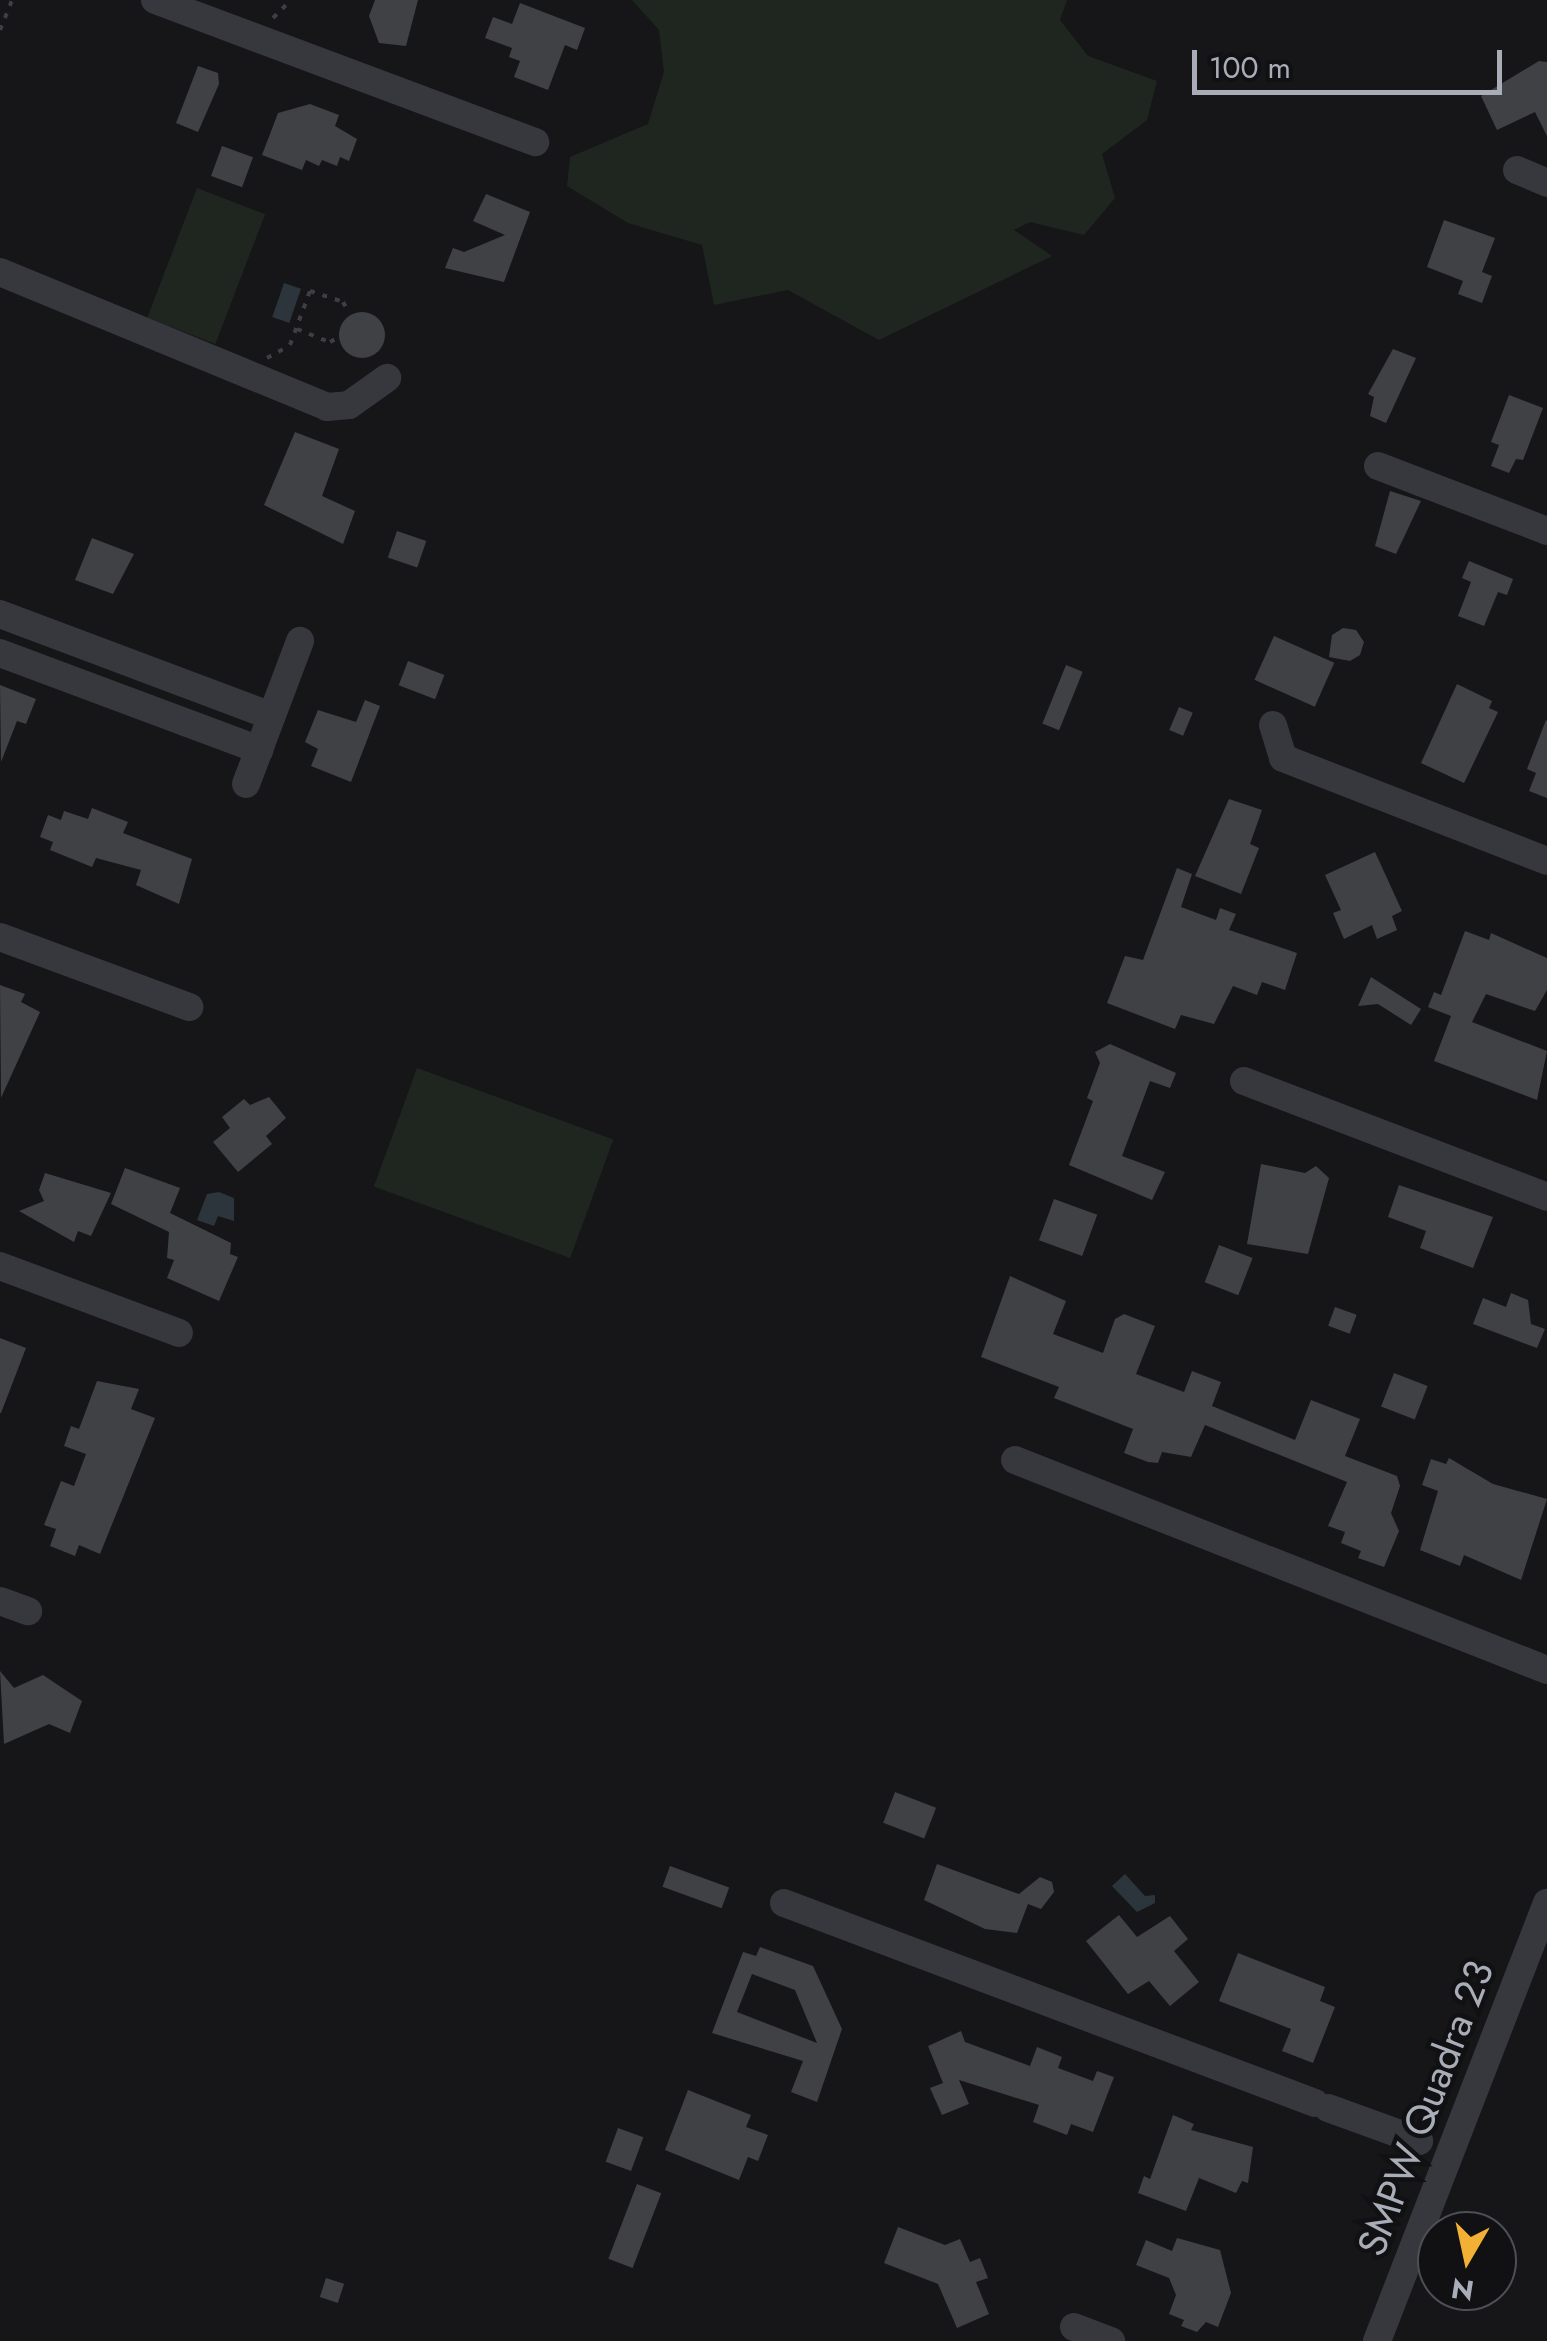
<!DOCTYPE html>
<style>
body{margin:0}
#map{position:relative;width:1547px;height:2341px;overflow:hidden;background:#161618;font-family:Jost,sans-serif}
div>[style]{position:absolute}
.green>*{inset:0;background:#1e261f;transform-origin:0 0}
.water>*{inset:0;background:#2c353c;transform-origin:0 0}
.building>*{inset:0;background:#404145;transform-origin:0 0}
.round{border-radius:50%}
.path>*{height:4px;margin-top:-2px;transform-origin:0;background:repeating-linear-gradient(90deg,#3d3f44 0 5px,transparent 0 13px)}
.minor>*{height:28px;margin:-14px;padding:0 14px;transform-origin:14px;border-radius:14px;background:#37383d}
span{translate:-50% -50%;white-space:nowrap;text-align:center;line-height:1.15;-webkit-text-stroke:9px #111113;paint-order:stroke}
.street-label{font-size:40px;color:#a8adb8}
.north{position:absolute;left:1417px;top:2211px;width:100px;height:100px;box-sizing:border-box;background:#111113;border:2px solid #4d4f55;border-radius:50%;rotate:189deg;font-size:28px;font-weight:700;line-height:40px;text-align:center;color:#a8adb8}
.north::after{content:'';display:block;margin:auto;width:35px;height:45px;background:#f2b134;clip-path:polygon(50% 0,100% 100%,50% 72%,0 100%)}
.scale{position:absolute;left:1192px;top:50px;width:310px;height:45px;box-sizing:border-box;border:5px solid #a8adb8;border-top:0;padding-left:12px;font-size:30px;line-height:35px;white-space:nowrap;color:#a8adb8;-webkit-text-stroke:8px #111113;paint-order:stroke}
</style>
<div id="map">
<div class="green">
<div style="clip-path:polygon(632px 0,1067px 0,1060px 20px,1088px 56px,1157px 81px,1147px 120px,1102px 154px,1115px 198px,1084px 235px,1030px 222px,1014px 230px,1052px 256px,879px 340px,788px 290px,714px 305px,702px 245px,628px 223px,567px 186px,570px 157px,648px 124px,664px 72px,659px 30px)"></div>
<div style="left:197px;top:188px;width:73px;height:139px;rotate:21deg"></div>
<div style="left:417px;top:1068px;width:209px;height:126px;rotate:20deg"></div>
</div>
<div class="water">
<div style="left:284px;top:283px;width:18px;height:36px;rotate:19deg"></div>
<div style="clip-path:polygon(219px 1192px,234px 1198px,234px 1221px,218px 1216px,214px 1226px,197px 1220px,207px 1194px)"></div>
<div style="clip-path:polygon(1125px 1874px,1145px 1896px,1155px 1895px,1155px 1903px,1137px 1912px,1112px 1886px)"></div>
</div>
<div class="building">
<div style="clip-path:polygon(375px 0,418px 0,406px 46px,379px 43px,369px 16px)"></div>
<div style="clip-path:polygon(520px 3px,585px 28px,577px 50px,565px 45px,548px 90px,514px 77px,520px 61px,509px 57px,512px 48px,485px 38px,493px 17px,512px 24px)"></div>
<div style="clip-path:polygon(1539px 61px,1547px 62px,1547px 136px,1535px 112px,1497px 130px,1481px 96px)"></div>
<div style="clip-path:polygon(198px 66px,218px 73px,219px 84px,198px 132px,176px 123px)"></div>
<div style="clip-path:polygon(310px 104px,339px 115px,335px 126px,357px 139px,349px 161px,340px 157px,337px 166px,322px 160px,319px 166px,306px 160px,302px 170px,262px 155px,278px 113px)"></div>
<div style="left:222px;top:146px;width:33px;height:32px;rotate:20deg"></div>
<div style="clip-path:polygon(486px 194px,530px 212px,504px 282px,445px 268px,453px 248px,464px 252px,505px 235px,473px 221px)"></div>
<div style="clip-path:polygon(1444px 220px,1495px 238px,1482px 272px,1492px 276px,1482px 303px,1458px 294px,1463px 281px,1427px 267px)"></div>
<div class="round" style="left:339px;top:312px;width:46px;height:46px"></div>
<div style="clip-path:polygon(1393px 349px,1416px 358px,1386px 423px,1370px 416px,1374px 397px,1368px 394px)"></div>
<div style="clip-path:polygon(1509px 395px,1543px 408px,1523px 460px,1516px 459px,1509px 473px,1491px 466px,1499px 445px,1491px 442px)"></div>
<div style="clip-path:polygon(295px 432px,339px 449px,322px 496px,355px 511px,343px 544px,264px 505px)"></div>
<div style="clip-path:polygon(1390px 491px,1421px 501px,1396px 554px,1375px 546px)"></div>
<div style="left:397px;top:531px;width:31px;height:28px;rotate:19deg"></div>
<div style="clip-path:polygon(92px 538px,134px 554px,113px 594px,75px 580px)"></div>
<div style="clip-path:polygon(1469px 561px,1513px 579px,1507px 595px,1498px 592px,1484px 626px,1458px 616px,1471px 582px,1462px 578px)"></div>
<div style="clip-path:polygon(1343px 628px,1356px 630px,1364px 642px,1360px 655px,1350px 661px,1329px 657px,1332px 635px)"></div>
<div style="left:1274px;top:636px;width:66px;height:48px;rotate:24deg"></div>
<div style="left:408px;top:661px;width:39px;height:26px;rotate:21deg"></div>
<div style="left:1066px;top:665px;width:18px;height:63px;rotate:22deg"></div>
<div style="clip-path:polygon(1457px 684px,1492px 701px,1489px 708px,1498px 712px,1464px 783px,1421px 763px)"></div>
<div style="clip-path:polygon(0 685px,36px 699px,26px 724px,17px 721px,1px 762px)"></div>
<div style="clip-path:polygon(365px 700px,380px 706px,351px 782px,311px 766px,318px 749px,305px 742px,318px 710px,356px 722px)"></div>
<div style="left:1179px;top:707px;width:15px;height:25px;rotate:23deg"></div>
<div style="clip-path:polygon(1546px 720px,1547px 721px,1547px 798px,1529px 791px,1536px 773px,1527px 769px)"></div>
<div style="clip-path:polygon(1229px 799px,1262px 810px,1250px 844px,1259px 848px,1241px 894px,1195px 876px)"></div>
<div style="clip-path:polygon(92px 808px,128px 822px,123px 833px,192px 859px,179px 904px,136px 885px,141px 870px,96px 858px,92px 867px,50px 850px,53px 842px,40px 837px,48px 815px,61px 820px,64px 811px,88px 819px)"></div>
<div style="clip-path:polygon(1375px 852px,1402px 911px,1392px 916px,1397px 930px,1377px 939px,1372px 925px,1344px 939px,1333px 913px,1341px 910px,1325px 875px)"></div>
<div style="clip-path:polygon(1177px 868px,1192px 874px,1181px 907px,1216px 920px,1220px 908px,1236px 914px,1229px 930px,1297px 953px,1285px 990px,1262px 982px,1257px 995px,1233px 986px,1214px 1024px,1181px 1015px,1175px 1029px,1107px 1003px,1125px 956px,1143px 960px)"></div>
<div style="clip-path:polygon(1465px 931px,1489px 940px,1491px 933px,1547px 958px,1547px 990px,1535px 1011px,1486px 994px,1472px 1022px,1547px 1051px,1537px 1100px,1434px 1061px,1451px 1016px,1428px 1007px,1434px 992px,1441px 995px)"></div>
<div style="clip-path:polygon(1371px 977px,1421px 1009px,1411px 1025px,1378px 1004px,1358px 1006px)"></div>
<div style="clip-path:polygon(0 985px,25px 994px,21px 1002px,40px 1012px,1px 1098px)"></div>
<div style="clip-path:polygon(1110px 1044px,1176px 1073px,1170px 1088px,1150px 1081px,1122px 1156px,1165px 1172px,1152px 1200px,1069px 1165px,1093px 1101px,1087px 1098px,1100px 1063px,1095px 1052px)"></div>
<div style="clip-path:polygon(269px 1097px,286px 1118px,266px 1136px,272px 1144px,238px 1172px,213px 1142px,230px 1128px,222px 1117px,244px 1099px,250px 1105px)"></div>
<div style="clip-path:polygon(1261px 1164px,1305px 1173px,1316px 1166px,1329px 1178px,1308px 1254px,1247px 1244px)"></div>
<div style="clip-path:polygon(125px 1168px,180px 1188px,170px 1213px,231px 1243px,230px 1254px,238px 1257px,219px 1301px,167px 1278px,174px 1260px,167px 1258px,169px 1232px,111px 1204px)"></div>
<div style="clip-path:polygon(45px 1173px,111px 1193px,91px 1236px,78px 1231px,74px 1242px,19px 1211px,44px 1201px,39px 1190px)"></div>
<div style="clip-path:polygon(1399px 1185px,1493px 1217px,1473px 1268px,1420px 1248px,1426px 1231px,1388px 1217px)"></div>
<div style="left:1054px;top:1199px;width:46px;height:44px;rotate:20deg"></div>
<div style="left:1219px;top:1245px;width:36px;height:40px;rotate:21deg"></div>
<div style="clip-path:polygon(1010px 1276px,1066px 1301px,1053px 1334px,1103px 1353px,1115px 1319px,1124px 1314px,1155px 1326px,1136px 1374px,1184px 1392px,1192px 1371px,1221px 1382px,1212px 1406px,1295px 1440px,1311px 1400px,1360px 1419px,1345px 1456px,1397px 1476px,1400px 1486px,1391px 1513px,1399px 1531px,1384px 1567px,1358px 1558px,1361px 1551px,1341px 1543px,1345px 1532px,1328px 1526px,1347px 1482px,1205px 1425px,1191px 1457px,1162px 1452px,1158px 1463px,1148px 1462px,1124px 1453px,1133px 1429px,1054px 1398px,1059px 1387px,981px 1357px)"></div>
<div style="clip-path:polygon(1511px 1293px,1528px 1300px,1531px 1324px,1545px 1329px,1537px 1348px,1473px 1324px,1483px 1298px,1506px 1307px)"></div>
<div style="left:1335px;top:1307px;width:23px;height:20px;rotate:20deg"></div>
<div style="clip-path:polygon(0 1338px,26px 1348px,1px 1413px,0 1413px)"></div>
<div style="left:1394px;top:1373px;width:36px;height:36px;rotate:21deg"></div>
<div style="clip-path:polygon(97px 1381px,139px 1389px,131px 1409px,155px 1418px,100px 1554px,79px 1545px,75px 1556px,50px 1546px,56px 1529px,44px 1525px,61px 1481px,74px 1486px,86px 1454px,64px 1446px,71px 1426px,79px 1429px)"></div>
<div style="clip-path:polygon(1449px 1458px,1493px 1484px,1547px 1499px,1521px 1580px,1464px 1555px,1460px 1566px,1420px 1550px,1438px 1491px,1422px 1485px,1431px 1459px,1446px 1464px)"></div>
<div style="clip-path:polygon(0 1671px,14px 1688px,43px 1675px,82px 1701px,70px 1733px,49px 1724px,4px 1744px)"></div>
<div style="left:895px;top:1792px;width:44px;height:33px;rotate:21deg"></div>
<div style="clip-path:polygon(937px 1864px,1019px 1894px,1040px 1877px,1052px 1882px,1054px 1892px,1041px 1909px,1028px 1904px,1017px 1933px,985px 1929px,924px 1900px)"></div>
<div style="left:670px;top:1866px;width:63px;height:22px;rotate:20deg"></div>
<div style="clip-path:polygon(1119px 1915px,1137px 1937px,1170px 1916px,1188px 1939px,1174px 1951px,1199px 1982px,1170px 2006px,1149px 1981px,1128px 1994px,1086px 1941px)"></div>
<div style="clip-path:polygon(evenodd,760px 1947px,813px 1966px,842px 2029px,817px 2102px,791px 2092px,803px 2061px,712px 2033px,743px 1952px,756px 1956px,760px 1947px,752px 1974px,795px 1990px,817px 2043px,737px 2012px,752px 1974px)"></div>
<div style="clip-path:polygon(1238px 1953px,1325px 1987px,1320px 2001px,1335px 2007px,1313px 2063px,1282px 2051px,1291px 2029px,1219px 2001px)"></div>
<div style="clip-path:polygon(961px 2031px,965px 2042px,1030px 2066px,1037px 2047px,1062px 2057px,1058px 2068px,1093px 2081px,1097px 2071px,1114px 2077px,1093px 2132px,1071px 2124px,1067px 2135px,1033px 2122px,1039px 2105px,959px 2080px,969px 2104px,942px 2115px,930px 2088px,943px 2083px,928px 2046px)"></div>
<div style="clip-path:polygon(688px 2090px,751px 2115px,746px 2127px,768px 2135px,758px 2161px,748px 2157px,739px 2180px,665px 2150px)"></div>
<div style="clip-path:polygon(1173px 2115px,1194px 2124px,1191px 2130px,1253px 2147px,1248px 2183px,1242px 2181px,1236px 2193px,1199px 2178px,1186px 2211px,1138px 2193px,1144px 2176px,1150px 2179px)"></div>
<div style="left:618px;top:2128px;width:27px;height:36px;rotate:20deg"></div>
<div style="left:637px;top:2184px;width:26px;height:80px;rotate:21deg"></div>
<div style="clip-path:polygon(898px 2227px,945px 2245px,960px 2239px,970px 2262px,980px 2258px,988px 2278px,976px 2282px,989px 2314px,957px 2328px,938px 2284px,884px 2263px)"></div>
<div style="clip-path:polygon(1177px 2238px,1220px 2250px,1231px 2293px,1218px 2327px,1206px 2322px,1197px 2332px,1181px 2326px,1184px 2320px,1169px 2314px,1176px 2295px,1169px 2278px,1136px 2265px,1146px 2240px,1172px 2251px)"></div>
<div style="left:326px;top:2278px;width:19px;height:20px;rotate:18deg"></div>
</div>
<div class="path">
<div style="left:273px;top:18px;width:25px;rotate:-45deg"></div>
<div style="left:0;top:30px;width:32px;rotate:-68deg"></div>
<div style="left:297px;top:329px;width:35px;rotate:22deg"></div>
<div style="left:330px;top:342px;width:10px;rotate:-29deg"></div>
<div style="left:267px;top:358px;width:26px;rotate:-29deg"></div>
<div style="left:290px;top:345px;width:58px;rotate:-69.7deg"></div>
<div style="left:310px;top:291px;width:35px;rotate:18deg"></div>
<div style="left:343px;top:302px;width:10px;rotate:61deg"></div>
</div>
<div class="minor">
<div style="left:155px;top:0;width:406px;rotate:20.5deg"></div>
<div style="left:1517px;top:170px;width:33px;rotate:23deg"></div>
<div style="left:0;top:272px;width:354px;rotate:22.4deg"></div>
<div style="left:327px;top:407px;width:22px;rotate:-5deg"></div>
<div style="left:349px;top:405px;width:47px;rotate:-35.4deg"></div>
<div style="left:1378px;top:466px;width:181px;rotate:21deg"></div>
<div style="left:0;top:614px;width:290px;rotate:20.6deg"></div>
<div style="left:0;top:653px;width:277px;rotate:20.5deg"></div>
<div style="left:1273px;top:725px;width:34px;rotate:73deg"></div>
<div style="left:1283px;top:758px;width:283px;rotate:21.3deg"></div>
<div style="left:246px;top:784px;width:153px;rotate:-69.3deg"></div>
<div style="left:0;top:937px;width:202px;rotate:20.3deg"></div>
<div style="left:1244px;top:1081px;width:324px;rotate:20.9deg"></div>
<div style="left:0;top:1266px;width:191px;rotate:20.5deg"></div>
<div style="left:1015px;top:1460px;width:572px;rotate:21.54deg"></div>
<div style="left:0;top:1601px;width:30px;rotate:20deg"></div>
<div style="left:784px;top:1903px;width:567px;rotate:20.64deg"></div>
<div style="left:1328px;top:2108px;width:97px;rotate:19.9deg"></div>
<div style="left:1074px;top:2327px;width:40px;rotate:21deg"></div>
<div style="left:1377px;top:2341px;width:470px;rotate:-68.8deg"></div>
</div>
<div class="street-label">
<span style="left:1425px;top:2108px;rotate:-69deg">SMPW Quadra 23</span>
</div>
<div class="north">N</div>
<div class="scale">100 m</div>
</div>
